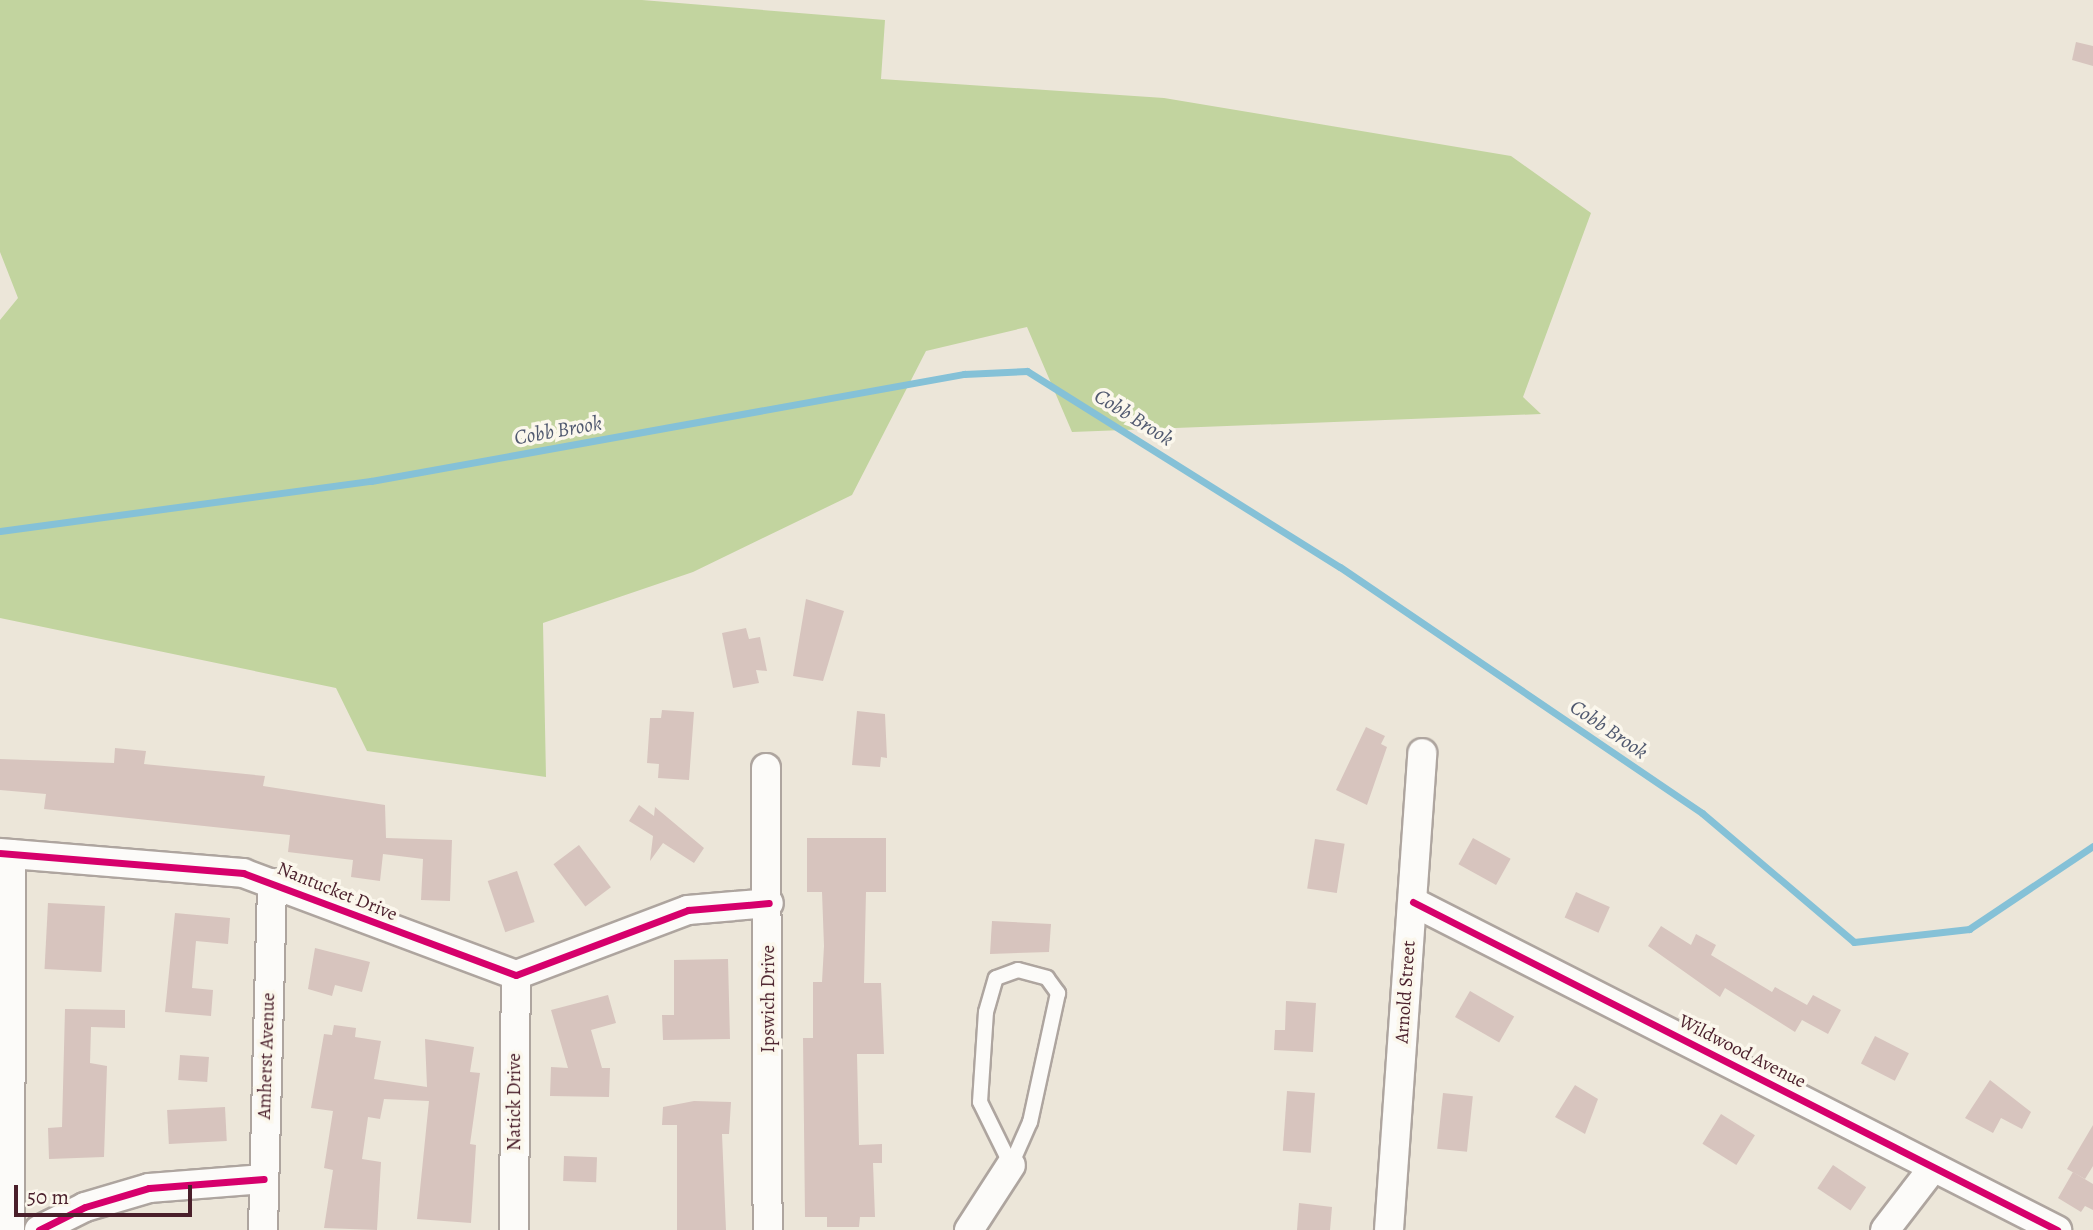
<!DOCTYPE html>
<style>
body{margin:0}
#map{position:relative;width:2093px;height:1230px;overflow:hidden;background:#ece6d9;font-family:Alegreya,serif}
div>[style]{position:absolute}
.green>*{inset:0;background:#c2d49f}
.stream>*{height:7px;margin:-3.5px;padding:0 3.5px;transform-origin:3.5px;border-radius:3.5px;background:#85c1d7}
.building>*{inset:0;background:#d7c4be;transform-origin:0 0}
.roads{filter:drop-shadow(2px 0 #aea59f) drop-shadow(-2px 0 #aea59f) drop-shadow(0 2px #aea59f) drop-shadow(0 -2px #aea59f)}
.service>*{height:14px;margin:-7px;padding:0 7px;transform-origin:7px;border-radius:7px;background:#fcfbf9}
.minor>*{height:28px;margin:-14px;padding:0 14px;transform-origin:14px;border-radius:14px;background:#fcfbf9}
.cycleway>*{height:7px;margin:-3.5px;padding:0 3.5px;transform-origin:3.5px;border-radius:3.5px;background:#d6006c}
span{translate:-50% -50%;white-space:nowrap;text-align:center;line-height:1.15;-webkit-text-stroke:7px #fbf7ec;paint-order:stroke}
.street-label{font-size:19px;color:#4a1f2b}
.water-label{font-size:21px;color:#50596f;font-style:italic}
.scale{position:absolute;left:14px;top:1185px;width:178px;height:32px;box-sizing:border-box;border:4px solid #4a1f2b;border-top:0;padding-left:9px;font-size:21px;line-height:24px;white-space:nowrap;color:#4a1f2b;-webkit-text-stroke:5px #fbf7ec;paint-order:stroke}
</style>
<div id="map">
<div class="green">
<div style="clip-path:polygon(0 0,642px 0,885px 20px,881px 79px,1164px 98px,1511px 156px,1591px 213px,1523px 397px,1541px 414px,1072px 432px,1027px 327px,926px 351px,852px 495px,693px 572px,543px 623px,546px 777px,367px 751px,336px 688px,0 618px,0 320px,18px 298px,0 252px)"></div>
</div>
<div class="stream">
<div style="left:0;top:531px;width:374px;rotate:-7.7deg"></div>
<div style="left:371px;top:481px;width:603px;rotate:-10.23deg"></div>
<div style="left:964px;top:374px;width:63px;rotate:-2.7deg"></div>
<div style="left:1027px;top:371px;width:369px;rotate:32.1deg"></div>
<div style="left:1340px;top:567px;width:438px;rotate:34.2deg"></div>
<div style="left:1702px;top:813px;width:199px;rotate:40.3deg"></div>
<div style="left:1854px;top:942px;width:116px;rotate:-6.4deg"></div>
<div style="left:1969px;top:929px;width:149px;rotate:-33.8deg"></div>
</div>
<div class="building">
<div style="clip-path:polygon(2076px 42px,2093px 46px,2093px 66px,2072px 60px)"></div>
<div style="clip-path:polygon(806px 599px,844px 611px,823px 681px,793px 676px)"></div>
<div style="clip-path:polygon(746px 628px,749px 639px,760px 637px,767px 671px,756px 670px,759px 683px,733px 688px,722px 633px)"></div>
<div style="clip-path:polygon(662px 710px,694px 712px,689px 780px,658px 778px,659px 764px,647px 763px,650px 718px,661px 718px)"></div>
<div style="clip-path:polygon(857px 711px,885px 714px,887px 758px,881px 757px,880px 767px,852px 765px)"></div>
<div style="clip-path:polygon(1366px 727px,1385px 736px,1381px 744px,1387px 747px,1367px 805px,1336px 790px)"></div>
<div style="clip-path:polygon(115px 748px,146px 751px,144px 764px,265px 776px,263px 786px,385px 805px,386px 838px,452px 840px,450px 901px,421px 900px,423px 859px,383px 854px,380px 881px,351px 877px,353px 860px,288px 852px,290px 835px,44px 809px,46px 794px,0 790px,0 759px,114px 763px)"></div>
<div style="clip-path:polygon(639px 805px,654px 816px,655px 807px,704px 848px,694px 863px,663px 843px,650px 861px,653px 836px,629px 821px)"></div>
<div style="clip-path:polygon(807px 838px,886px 838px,886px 892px,866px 892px,864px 983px,881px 983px,884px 1054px,857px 1054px,859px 1145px,882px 1144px,882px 1163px,873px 1163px,875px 1217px,860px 1217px,859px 1227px,827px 1227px,827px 1217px,805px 1217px,803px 1038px,813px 1038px,813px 982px,822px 982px,824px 946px,822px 892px,807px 892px)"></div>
<div style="left:1473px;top:838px;width:43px;height:30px;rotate:29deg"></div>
<div style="left:1315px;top:839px;width:30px;height:50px;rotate:9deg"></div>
<div style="left:579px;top:845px;width:53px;height:32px;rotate:53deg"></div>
<div style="left:517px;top:871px;width:54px;height:31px;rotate:71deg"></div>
<div style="left:1576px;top:892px;width:37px;height:28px;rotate:24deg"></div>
<div style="left:48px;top:903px;width:57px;height:66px;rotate:3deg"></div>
<div style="clip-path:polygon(175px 913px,230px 918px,228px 944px,196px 941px,192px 988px,213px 990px,211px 1016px,165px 1012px)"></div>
<div style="clip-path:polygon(992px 921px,1051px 924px,1049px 952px,990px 954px)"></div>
<div style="clip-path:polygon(1661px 926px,1691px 945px,1696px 934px,1716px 945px,1711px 955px,1772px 992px,1775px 987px,1807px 1005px,1813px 995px,1841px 1010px,1828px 1034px,1802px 1020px,1795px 1032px,1725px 988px,1720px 997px,1648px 946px)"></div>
<div style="clip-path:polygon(315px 948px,370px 962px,362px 992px,335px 985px,332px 996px,308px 989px)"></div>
<div style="clip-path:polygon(728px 959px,730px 1039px,663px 1040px,662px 1015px,674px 1015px,674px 960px)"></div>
<div style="left:1470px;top:991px;width:51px;height:30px;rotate:30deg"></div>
<div style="clip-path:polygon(608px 995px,616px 1023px,591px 1030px,602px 1068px,610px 1068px,609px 1097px,550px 1096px,551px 1067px,568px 1068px,551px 1010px)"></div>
<div style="clip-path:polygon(1286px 1001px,1316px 1003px,1313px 1052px,1274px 1050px,1275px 1030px,1285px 1030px)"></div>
<div style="clip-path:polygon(65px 1009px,125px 1010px,125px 1028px,91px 1027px,90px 1063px,107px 1066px,104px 1157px,49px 1159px,48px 1128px,62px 1127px)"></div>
<div style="clip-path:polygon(334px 1025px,356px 1028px,355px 1037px,381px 1041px,374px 1079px,427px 1087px,425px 1039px,474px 1047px,470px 1072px,480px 1073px,470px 1144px,476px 1145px,471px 1223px,417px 1219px,429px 1101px,384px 1099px,380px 1119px,368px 1117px,362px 1159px,381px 1162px,377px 1230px,324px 1228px,333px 1170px,324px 1168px,333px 1111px,311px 1108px,324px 1034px,332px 1035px)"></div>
<div style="left:1875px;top:1036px;width:38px;height:31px;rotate:27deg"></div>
<div style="left:180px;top:1055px;width:29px;height:25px;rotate:4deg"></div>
<div style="clip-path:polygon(1990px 1080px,2031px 1112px,2022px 1129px,2001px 1118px,1993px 1133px,1965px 1118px)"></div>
<div style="clip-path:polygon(1575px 1085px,1598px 1099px,1585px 1134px,1555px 1117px)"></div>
<div style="left:1287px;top:1091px;width:28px;height:60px;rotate:4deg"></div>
<div style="left:1443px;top:1093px;width:30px;height:56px;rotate:6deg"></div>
<div style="clip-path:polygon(694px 1101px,731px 1102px,729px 1134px,722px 1134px,726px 1230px,677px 1230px,677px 1125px,662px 1125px,663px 1107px)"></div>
<div style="left:225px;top:1107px;width:34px;height:58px;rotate:87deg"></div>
<div style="left:1721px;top:1114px;width:40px;height:35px;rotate:32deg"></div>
<div style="clip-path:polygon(2093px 1125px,2093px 1166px,2085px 1179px,2067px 1169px)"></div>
<div style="left:564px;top:1156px;width:33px;height:25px;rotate:2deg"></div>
<div style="left:1833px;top:1165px;width:40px;height:28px;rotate:34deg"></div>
<div style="clip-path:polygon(2073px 1172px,2093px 1184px,2093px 1210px,2085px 1206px,2081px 1212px,2058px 1198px)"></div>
<div style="clip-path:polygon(1299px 1203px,1332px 1207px,1330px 1230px,1297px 1230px)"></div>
</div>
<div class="roads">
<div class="service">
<div style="left:1018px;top:970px;width:30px;rotate:15deg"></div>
<div style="left:1047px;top:978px;width:19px;rotate:54deg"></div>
<div style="left:1058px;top:993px;width:132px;rotate:102.2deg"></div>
<div style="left:1030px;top:1122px;width:47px;rotate:113.8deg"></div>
<div style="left:1011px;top:1165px;width:70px;rotate:-116.2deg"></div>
<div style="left:980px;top:1102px;width:90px;rotate:-86.2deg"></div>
<div style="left:986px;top:1012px;width:35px;rotate:-74deg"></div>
<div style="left:996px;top:978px;width:23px;rotate:-20deg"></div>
</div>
<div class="minor">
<div style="left:766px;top:768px;width:462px;rotate:89.8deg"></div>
<div style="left:0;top:853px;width:244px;rotate:4.7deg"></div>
<div style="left:243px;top:873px;width:291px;rotate:20.5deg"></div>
<div style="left:516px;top:975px;width:184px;rotate:-20.7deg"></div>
<div style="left:688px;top:910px;width:81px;rotate:-4.9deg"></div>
<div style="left:1413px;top:902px;width:723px;rotate:26.99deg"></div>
<div style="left:10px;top:1230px;width:376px;rotate:-89.8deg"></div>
<div style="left:39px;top:1230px;width:51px;rotate:-26.6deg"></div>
<div style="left:85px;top:1207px;width:67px;rotate:-16.5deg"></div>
<div style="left:149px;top:1188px;width:115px;rotate:-4.5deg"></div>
<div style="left:263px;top:1230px;width:347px;rotate:-88.5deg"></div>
<div style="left:514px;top:1230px;width:255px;rotate:-89.6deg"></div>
<div style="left:969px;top:1230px;width:77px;rotate:-57.1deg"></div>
<div style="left:1389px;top:1230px;width:478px;rotate:-86deg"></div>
<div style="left:1885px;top:1230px;width:78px;rotate:-52.3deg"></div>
</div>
</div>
<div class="cycleway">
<div style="left:0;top:853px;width:244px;rotate:4.7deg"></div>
<div style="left:243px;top:873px;width:291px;rotate:20.5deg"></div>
<div style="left:516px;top:975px;width:184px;rotate:-20.7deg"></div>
<div style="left:688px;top:910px;width:81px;rotate:-4.9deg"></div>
<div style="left:1413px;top:902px;width:723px;rotate:26.99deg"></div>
<div style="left:39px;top:1230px;width:51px;rotate:-26.6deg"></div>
<div style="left:85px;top:1207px;width:67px;rotate:-16.5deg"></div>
<div style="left:149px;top:1188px;width:115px;rotate:-4.5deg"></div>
</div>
<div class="street-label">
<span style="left:337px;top:892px;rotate:22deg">Nantucket Drive</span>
<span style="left:1406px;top:992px;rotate:-86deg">Arnold Street</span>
<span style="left:769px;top:999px;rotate:-90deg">Ipswich Drive</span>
<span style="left:1742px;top:1052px;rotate:27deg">Wildwood Avenue</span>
<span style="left:267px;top:1056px;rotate:-88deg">Amherst Avenue</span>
<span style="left:515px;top:1102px;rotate:-90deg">Natick Drive</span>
</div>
<div class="water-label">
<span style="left:1134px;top:417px;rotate:32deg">Cobb Brook</span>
<span style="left:558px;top:430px;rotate:-10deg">Cobb Brook</span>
<span style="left:1609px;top:729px;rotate:34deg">Cobb Brook</span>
</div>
<div class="scale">50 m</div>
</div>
